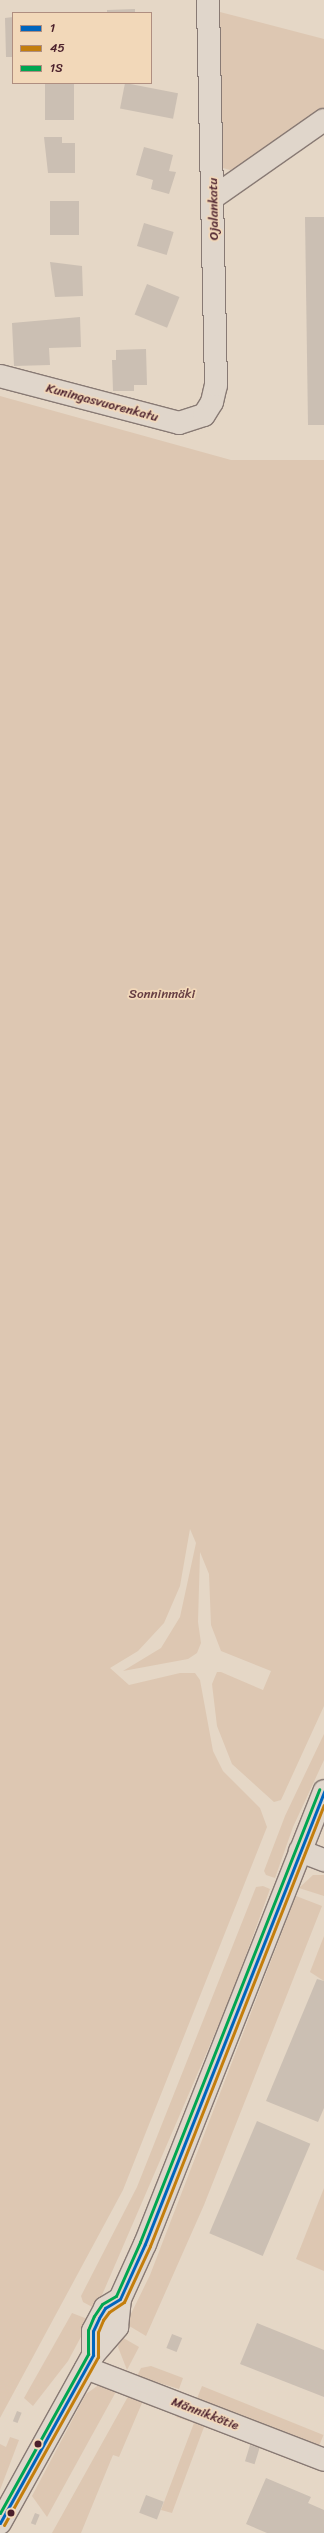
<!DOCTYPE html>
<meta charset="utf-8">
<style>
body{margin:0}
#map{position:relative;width:324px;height:2533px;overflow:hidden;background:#e5d7c6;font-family:Sriracha,sans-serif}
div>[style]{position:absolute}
.green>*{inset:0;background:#ddc7b2;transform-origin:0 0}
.building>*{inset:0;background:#cbbfb3;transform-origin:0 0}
.roads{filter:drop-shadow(1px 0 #887a74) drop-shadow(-1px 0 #887a74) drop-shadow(0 1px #887a74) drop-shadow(0 -1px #887a74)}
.minor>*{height:22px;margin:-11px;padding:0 11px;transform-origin:11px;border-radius:11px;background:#e0d6cb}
.major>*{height:22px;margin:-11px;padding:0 11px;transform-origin:11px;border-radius:11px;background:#e0d6cb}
.bus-1>*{height:3px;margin:-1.5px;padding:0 1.5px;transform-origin:1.5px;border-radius:1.5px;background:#0065bd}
.bus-2>*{height:3px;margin:-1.5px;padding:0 1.5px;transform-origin:1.5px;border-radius:1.5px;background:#c37e0d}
.bus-3>*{height:3px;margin:-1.5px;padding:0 1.5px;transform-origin:1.5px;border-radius:1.5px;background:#00a651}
.dots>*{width:11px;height:11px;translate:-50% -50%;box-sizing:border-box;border:2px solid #f2d8b9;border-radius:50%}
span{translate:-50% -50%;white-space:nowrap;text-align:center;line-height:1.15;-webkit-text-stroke:3.5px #f2d8b9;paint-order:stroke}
.street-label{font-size:13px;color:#4a1f2b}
.park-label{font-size:13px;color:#663e43}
.legend{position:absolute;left:12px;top:12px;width:140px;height:72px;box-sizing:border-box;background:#f2d8b9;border:1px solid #af8e80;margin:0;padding:5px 7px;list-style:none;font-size:12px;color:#4a1f2b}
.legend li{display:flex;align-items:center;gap:8px;height:20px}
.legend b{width:20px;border:1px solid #af8e80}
</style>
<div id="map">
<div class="green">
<div style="clip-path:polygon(216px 11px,324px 39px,324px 108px,242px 167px,230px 170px,223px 168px,219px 160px)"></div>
<div style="clip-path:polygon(0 396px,231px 460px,324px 460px,324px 1706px,281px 1800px,274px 1802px,232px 1764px,217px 1726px,212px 1684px,217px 1672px,221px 1672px,263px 1690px,271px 1671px,221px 1651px,211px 1625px,209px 1574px,200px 1552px,198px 1622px,201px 1643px,197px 1653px,188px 1659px,123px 1671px,161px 1648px,180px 1617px,196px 1543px,190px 1529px,180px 1586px,164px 1623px,138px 1651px,110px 1668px,129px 1685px,180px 1673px,195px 1673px,200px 1680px,213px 1751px,223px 1771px,260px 1808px,267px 1827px,123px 2190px,0 2418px)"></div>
<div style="clip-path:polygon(324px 1734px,324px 1760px,293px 1827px,275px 1878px,266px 1875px,264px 1871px,285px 1816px)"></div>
<div style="clip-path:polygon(313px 1875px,324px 1875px,324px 1896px,299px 1888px)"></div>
<div style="clip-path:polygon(263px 1886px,270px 1889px,231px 1996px,96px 2309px,83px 2302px,81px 2296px,137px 2187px,256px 1887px)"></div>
<div style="clip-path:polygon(296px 1896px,322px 1906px,204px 2205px,146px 2336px,126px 2324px,150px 2275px)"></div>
<div style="clip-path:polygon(324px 1936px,324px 1981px,310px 1972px)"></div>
<div style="clip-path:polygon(324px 2188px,324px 2271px,296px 2259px)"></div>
<div style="clip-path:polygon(72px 2313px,90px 2320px,68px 2361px,33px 2406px,24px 2398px)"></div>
<div style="clip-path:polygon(120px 2336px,139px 2347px,127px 2370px,118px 2347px)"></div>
<div style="clip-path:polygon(151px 2366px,183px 2378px,179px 2389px,137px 2376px,141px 2368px)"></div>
<div style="clip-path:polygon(100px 2384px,118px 2388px,47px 2517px,32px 2496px,86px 2394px)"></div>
<div style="left:202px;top:2386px;width:131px;height:14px;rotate:22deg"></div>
<div style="clip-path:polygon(130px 2393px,155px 2404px,155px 2408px,142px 2403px,119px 2457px,113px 2455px,81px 2533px,52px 2533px)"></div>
<div style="clip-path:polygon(177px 2413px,218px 2427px,216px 2431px,204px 2427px,172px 2513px,161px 2510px,194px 2423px,176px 2417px)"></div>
<div style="clip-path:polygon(10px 2437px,19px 2440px,0 2490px,0 2444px,6px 2447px)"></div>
</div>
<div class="building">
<div style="clip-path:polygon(135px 9px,135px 13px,107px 13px,107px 10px)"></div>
<div style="clip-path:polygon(13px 17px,13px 57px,6px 57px,5px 18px)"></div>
<div style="left:45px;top:83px;width:29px;height:37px"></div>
<div style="left:125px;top:83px;width:54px;height:26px;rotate:11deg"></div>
<div style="clip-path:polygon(44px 137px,62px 137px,62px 143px,75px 143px,75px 173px,48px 173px)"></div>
<div style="clip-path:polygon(144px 147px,173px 155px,169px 171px,176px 172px,169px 194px,151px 189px,153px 180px,136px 175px)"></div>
<div style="left:50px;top:201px;width:29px;height:34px"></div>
<div style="clip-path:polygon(305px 217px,324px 217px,324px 425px,308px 425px)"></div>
<div style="left:144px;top:223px;width:31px;height:24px;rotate:17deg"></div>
<div style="clip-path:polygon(50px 262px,82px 266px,83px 296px,55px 297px)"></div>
<div style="left:147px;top:284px;width:35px;height:33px;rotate:22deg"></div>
<div style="clip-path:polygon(80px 317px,81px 347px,49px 348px,50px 365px,14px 366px,12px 323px)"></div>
<div style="clip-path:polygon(146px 349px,147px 385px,134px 385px,134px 391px,113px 391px,112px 360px,116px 360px,116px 350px)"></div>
<div style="clip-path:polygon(317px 1979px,324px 1981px,324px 2108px,318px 2122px,266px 2101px)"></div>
<div style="left:257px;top:2121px;width:58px;height:122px;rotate:23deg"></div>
<div style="clip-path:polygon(257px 2323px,324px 2350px,324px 2397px,240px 2364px)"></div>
<div style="left:172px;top:2334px;width:11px;height:15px;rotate:22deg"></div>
<div style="left:17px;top:2411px;width:5px;height:11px;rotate:22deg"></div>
<div style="left:250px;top:2445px;width:10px;height:17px;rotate:17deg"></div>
<div style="clip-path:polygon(266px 2478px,311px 2497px,308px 2503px,324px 2510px,324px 2533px,267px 2533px,246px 2524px)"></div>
<div style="left:146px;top:2495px;width:19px;height:19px;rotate:21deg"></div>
<div style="left:35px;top:2513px;width:5px;height:11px;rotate:22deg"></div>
</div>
<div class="roads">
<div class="minor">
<div style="left:214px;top:197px;width:134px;rotate:-35deg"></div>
<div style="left:0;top:376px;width:185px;rotate:14.7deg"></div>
<div style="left:179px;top:423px;width:26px;rotate:-18deg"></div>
<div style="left:204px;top:415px;width:15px;rotate:-58deg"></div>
<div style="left:212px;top:402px;width:17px;rotate:-77deg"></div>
<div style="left:216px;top:385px;width:385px;rotate:-91.2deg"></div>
<div style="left:300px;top:1851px;width:26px;rotate:21deg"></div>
<div style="left:86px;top:2368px;width:255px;rotate:21.1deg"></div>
</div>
<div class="major">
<div style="left:93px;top:2355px;width:24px;rotate:-90deg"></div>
<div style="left:93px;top:2331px;width:26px;rotate:-62deg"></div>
<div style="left:105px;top:2308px;width:17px;rotate:-31deg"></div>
<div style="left:0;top:2523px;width:192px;rotate:-61deg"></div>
<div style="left:93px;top:2355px;width:37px;rotate:-49deg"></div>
<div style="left:117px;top:2327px;width:28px;rotate:-84deg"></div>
<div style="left:120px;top:2299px;width:60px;rotate:-65.6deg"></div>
<div style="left:145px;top:2244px;width:487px;rotate:-68.4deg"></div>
</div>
</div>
<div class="bus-1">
<div style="left:0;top:2523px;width:192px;rotate:-61deg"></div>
<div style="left:93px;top:2355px;width:24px;rotate:-90deg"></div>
<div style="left:93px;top:2331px;width:14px;rotate:-65deg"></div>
<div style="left:99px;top:2318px;width:12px;rotate:-59deg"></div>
<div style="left:105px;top:2308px;width:17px;rotate:-31deg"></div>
<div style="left:120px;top:2299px;width:60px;rotate:-65.6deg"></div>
<div style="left:145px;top:2244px;width:487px;rotate:-68.4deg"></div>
</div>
<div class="bus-2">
<div style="left:4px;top:2525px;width:193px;rotate:-60.8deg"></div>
<div style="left:98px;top:2357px;width:25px;rotate:-90deg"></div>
<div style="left:98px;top:2332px;width:13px;rotate:-67deg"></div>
<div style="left:103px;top:2320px;width:10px;rotate:-53deg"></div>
<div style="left:109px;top:2312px;width:18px;rotate:-34deg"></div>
<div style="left:124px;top:2302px;width:62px;rotate:-65.1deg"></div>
<div style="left:150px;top:2246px;width:474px;rotate:-68.5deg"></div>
</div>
<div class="bus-3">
<div style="left:0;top:2513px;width:182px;rotate:-61deg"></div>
<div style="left:88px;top:2354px;width:24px;rotate:-90deg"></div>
<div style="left:88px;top:2330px;width:15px;rotate:-67deg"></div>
<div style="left:94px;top:2316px;width:14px;rotate:-56deg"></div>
<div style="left:102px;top:2304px;width:16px;rotate:-30deg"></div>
<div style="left:116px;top:2296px;width:59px;rotate:-66deg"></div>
<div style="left:140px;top:2242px;width:487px;rotate:-68.4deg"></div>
</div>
<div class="dots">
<div style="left:38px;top:2444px;background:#4a1f2b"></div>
<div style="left:11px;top:2513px;background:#4a1f2b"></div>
</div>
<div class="street-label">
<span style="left:214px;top:209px;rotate:-91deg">Ojalankatu</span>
<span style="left:102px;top:403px;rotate:15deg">Kuningasvuorenkatu</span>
<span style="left:205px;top:2414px;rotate:21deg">Männikkötie</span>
</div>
<div class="park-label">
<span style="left:162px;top:994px">Sonninmäki</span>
</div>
<ul class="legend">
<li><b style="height:5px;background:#0065bd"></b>1</li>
<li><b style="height:5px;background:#c37e0d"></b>45</li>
<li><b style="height:5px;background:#00a651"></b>1S</li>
</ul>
</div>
